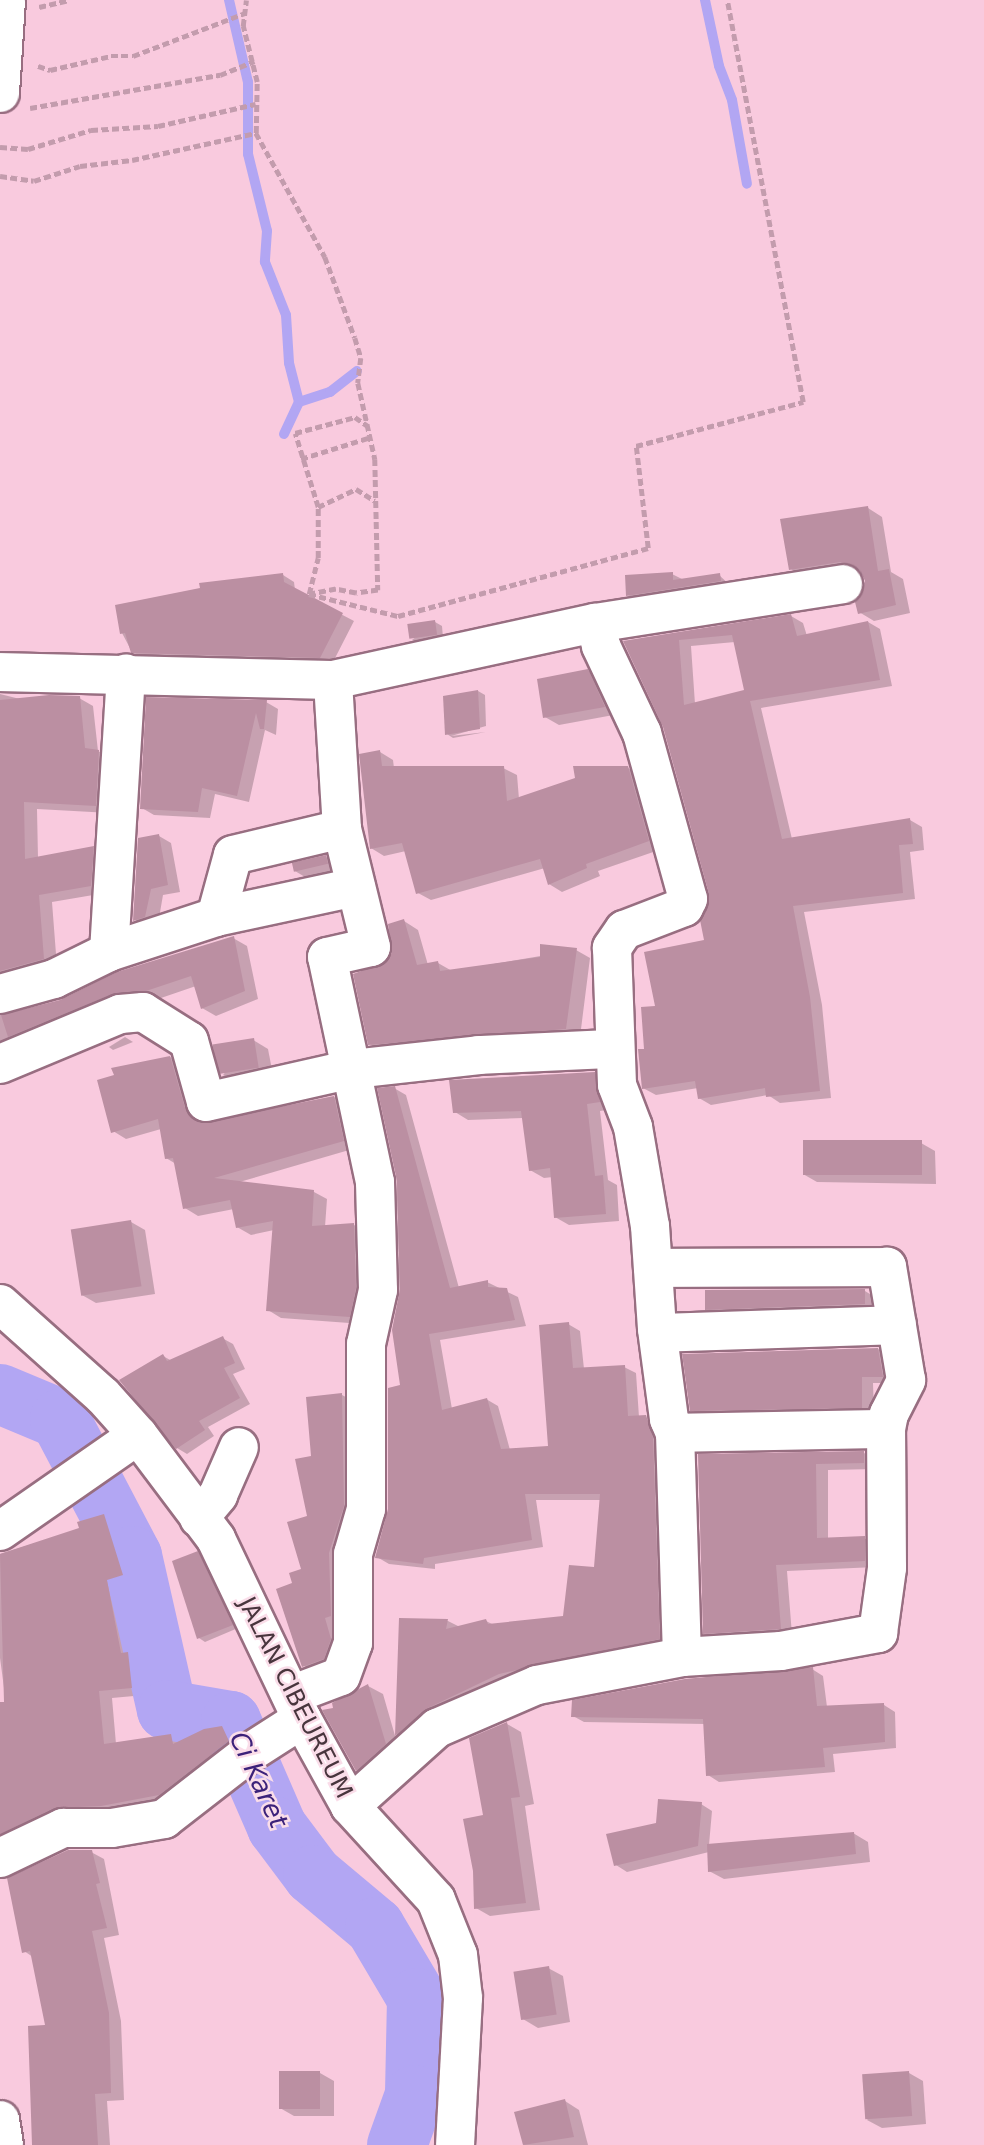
<!DOCTYPE html>
<style>
body{margin:0}
#map{position:relative;width:984px;height:2145px;overflow:hidden;background:#f9cade;font-family:"DejaVu Sans",sans-serif}
div>[style]{position:absolute}
.shadow>*{inset:0;background:#0003}
.stream>*{height:10px;margin:-5px;padding:0 5px;transform-origin:5px;border-radius:5px;background:#b2a6f3}
.river>*{height:60px;margin:-30px;padding:0 30px;transform-origin:30px;border-radius:30px;background:#b2a6f3}
.building>*{inset:0;background:#bb8fa2;transform-origin:0 0}
.path>*{height:4.5px;margin-top:-2.25px;transform-origin:0;background:repeating-linear-gradient(90deg,#c39cad 0 7px,transparent 0 10.5px)}
.roads{filter:drop-shadow(2px 0 #986e81) drop-shadow(-2px 0 #986e81) drop-shadow(0 2px #986e81) drop-shadow(0 -2px #986e81)}
.minor>*{height:38px;margin:-19px;padding:0 19px;transform-origin:19px;border-radius:19px;background:#fff}
span{translate:-50% -50%;white-space:nowrap;text-align:center;line-height:1.15;-webkit-text-stroke:5px #fadde9;paint-order:stroke}
.street-label{font-size:24px;color:#48353d}
.water-label{font-size:26px;color:#3c227a;font-style:italic}
</style>
<div id="map">
<div class="shadow">
<div style="clip-path:polygon(868px 508px,882px 517px,891px 572px,903px 579px,910px 613px,874px 621px,859px 612px,867px 581px,859px 571px,805px 578px,791px 569px)"></div>
<div style="clip-path:polygon(672px 574px,684px 580px,719px 575px,732px 587px,640px 601px,628px 595px)"></div>
<div style="clip-path:polygon(283px 575px,294px 582px,295px 590px,354px 621px,332px 664px,145px 659px,132px 652px,122px 633px)"></div>
<div style="clip-path:polygon(evenodd,791px 616px,803px 623px,807px 636px,868px 622px,880px 629px,892px 686px,761px 708px,792px 839px,910px 820px,922px 827px,924px 850px,910px 852px,915px 899px,804px 912px,822px 1005px,831px 1098px,780px 1103px,768px 1095px,711px 1105px,699px 1098px,698px 1088px,656px 1095px,643px 1088px,646px 1050px,657px 1007px,706px 941px,711px 893px,665px 726px,625px 642px,791px 616px,735px 642px,746px 691px,695px 704px,691px 646px,735px 642px)"></div>
<div style="clip-path:polygon(435px 622px,442px 626px,443px 638px,419px 644px,412px 640px)"></div>
<div style="clip-path:polygon(588px 671px,602px 680px,619px 714px,559px 725px,545px 717px)"></div>
<div style="clip-path:polygon(478px 691px,485px 695px,486px 726px,451px 736px,486px 732px,453px 738px,447px 734px)"></div>
<div style="clip-path:polygon(0 694px,24px 700px,79px 698px,93px 706px,98px 751px,113px 759px,110px 813px,37px 809px,38px 858px,93px 848px,107px 856px,105px 893px,52px 902px,57px 967px,0 985px)"></div>
<div style="clip-path:polygon(266px 702px,278px 709px,276px 735px,265px 730px,249px 802px,215px 794px,210px 818px,154px 815px,142px 808px)"></div>
<div style="clip-path:polygon(380px 752px,393px 760px,394px 768px,503px 768px,517px 775px,519px 799px,628px 768px,641px 775px,662px 849px,598px 871px,600px 876px,562px 892px,549px 884px,545px 868px,431px 900px,418px 893px,406px 851px,384px 856px,371px 848px)"></div>
<div style="clip-path:polygon(159px 836px,171px 843px,180px 892px,163px 895px,158px 924px,147px 927px,135px 920px)"></div>
<div style="clip-path:polygon(326px 857px,340px 865px,342px 872px,310px 880px,295px 871px)"></div>
<div style="clip-path:polygon(404px 921px,418px 930px,428px 965px,438px 963px,452px 971px,576px 950px,590px 958px,580px 1037px,384px 1053px,370px 1044px,388px 964px)"></div>
<div style="clip-path:polygon(233px 938px,247px 946px,258px 999px,216px 1016px,202px 1008px,196px 986px,161px 998px,126px 1001px,0 1058px,0 1015px,60px 1002px)"></div>
<div style="clip-path:polygon(125px 1037px,133px 1042px,113px 1050px,109px 1047px)"></div>
<div style="clip-path:polygon(253px 1040px,268px 1049px,273px 1075px,237px 1083px,223px 1075px)"></div>
<div style="clip-path:polygon(170px 1057px,183px 1065px,198px 1118px,205px 1124px,334px 1097px,347px 1105px,356px 1148px,236px 1183px,314px 1192px,327px 1199px,325px 1227px,354px 1225px,367px 1233px,363px 1324px,281px 1318px,268px 1310px,274px 1230px,251px 1235px,237px 1227px,234px 1209px,198px 1216px,185px 1208px,176px 1164px,166px 1158px,161px 1129px,126px 1139px,113px 1131px)"></div>
<div style="clip-path:polygon(594px 1073px,608px 1081px,613px 1109px,600px 1111px,608px 1180px,617px 1185px,619px 1221px,569px 1225px,555px 1217px,553px 1177px,544px 1178px,530px 1170px,523px 1118px,468px 1120px,455px 1112px)"></div>
<div style="clip-path:polygon(394px 1088px,406px 1095px,459px 1288px,487px 1282px,518px 1297px,526px 1326px,440px 1340px,452px 1409px,486px 1399px,498px 1406px,510px 1450px,550px 1447px,568px 1324px,580px 1331px,584px 1369px,624px 1367px,636px 1373px,639px 1417px,658px 1424px,671px 1645px,408px 1742px,397px 1735px,401px 1620px,448px 1621px,460px 1627px,486px 1621px,494px 1625px,564px 1618px,595px 1569px,602px 1500px,536px 1500px,543px 1547px,435px 1564px,435px 1569px,389px 1564px,377px 1557px,390px 1510px,402px 1386px)"></div>
<div style="clip-path:polygon(921px 1143px,935px 1151px,936px 1184px,817px 1182px,803px 1174px)"></div>
<div style="clip-path:polygon(131px 1222px,145px 1230px,155px 1294px,96px 1303px,82px 1295px)"></div>
<div style="clip-path:polygon(865px 1291px,878px 1299px,878px 1311px,721px 1316px,707px 1309px)"></div>
<div style="clip-path:polygon(222px 1338px,233px 1344px,245px 1369px,233px 1374px,250px 1404px,208px 1427px,214px 1436px,187px 1454px,177px 1448px,163px 1356px,172px 1361px)"></div>
<div style="clip-path:polygon(878px 1349px,890px 1356px,894px 1383px,873px 1383px,874px 1413px,704px 1417px,692px 1410px)"></div>
<div style="clip-path:polygon(342px 1395px,355px 1402px,357px 1514px,344px 1647px,317px 1674px,304px 1666px,294px 1584px,303px 1570px,313px 1457px)"></div>
<div style="clip-path:polygon(864px 1453px,876px 1460px,876px 1469px,828px 1470px,828px 1539px,864px 1538px,876px 1544px,876px 1567px,787px 1571px,792px 1635px,717px 1640px,705px 1633px,699px 1456px)"></div>
<div style="clip-path:polygon(103px 1516px,117px 1524px,135px 1582px,120px 1587px,134px 1657px,141px 1662px,145px 1695px,112px 1698px,116px 1744px,171px 1736px,181px 1742px,222px 1727px,236px 1736px,242px 1749px,173px 1802px,0 1851px,0 1704px,6px 1703px,0 1658px,0 1554px,81px 1529px)"></div>
<div style="clip-path:polygon(198px 1553px,204px 1557px,238px 1628px,205px 1642px,199px 1638px)"></div>
<div style="clip-path:polygon(812px 1669px,823px 1676px,827px 1707px,884px 1705px,895px 1712px,896px 1748px,833px 1754px,835px 1772px,719px 1782px,708px 1775px,705px 1724px,584px 1722px,573px 1716px)"></div>
<div style="clip-path:polygon(368px 1686px,383px 1694px,400px 1753px,371px 1778px,357px 1770px,325px 1711px,335px 1710px)"></div>
<div style="clip-path:polygon(507px 1724px,521px 1732px,534px 1804px,525px 1806px,540px 1910px,490px 1916px,476px 1908px,485px 1817px)"></div>
<div style="clip-path:polygon(701px 1804px,712px 1811px,709px 1845px,853px 1833px,868px 1842px,870px 1862px,724px 1879px,709px 1871px,709px 1852px,627px 1872px,616px 1865px,658px 1824px)"></div>
<div style="clip-path:polygon(91px 1852px,104px 1859px,119px 1935px,104px 1938px,121px 2021px,124px 2100px,107px 2101px,110px 2145px,34px 2145px,47px 2026px,33px 1957px,24px 1951px)"></div>
<div style="clip-path:polygon(548px 1968px,563px 1976px,570px 2022px,538px 2028px,523px 2019px)"></div>
<div style="clip-path:polygon(280px 2073px,320px 2073px,334px 2081px,334px 2116px,294px 2116px,280px 2108px)"></div>
<div style="clip-path:polygon(909px 2073px,923px 2081px,926px 2124px,882px 2128px,867px 2120px)"></div>
<div style="clip-path:polygon(565px 2101px,579px 2110px,588px 2145px,524px 2145px,517px 2113px)"></div>
</div>
<div class="stream">
<div style="left:229px;top:0;width:84px;rotate:77deg"></div>
<div style="left:248px;top:82px;width:72px;rotate:90deg"></div>
<div style="left:248px;top:154px;width:79px;rotate:76.1deg"></div>
<div style="left:267px;top:231px;width:31px;rotate:94deg"></div>
<div style="left:265px;top:262px;width:57px;rotate:68.4deg"></div>
<div style="left:286px;top:315px;width:48px;rotate:86.4deg"></div>
<div style="left:289px;top:363px;width:40px;rotate:75.6deg"></div>
<div style="left:705px;top:0;width:67px;rotate:78deg"></div>
<div style="left:719px;top:66px;width:36px;rotate:69deg"></div>
<div style="left:732px;top:100px;width:85px;rotate:79.9deg"></div>
<div style="left:284px;top:434px;width:35px;rotate:-65deg"></div>
<div style="left:299px;top:402px;width:33px;rotate:-18deg"></div>
<div style="left:330px;top:392px;width:34px;rotate:-38deg"></div>
</div>
<div class="river">
<div style="left:0;top:1394px;width:65px;rotate:22.6deg"></div>
<div style="left:60px;top:1419px;width:155px;rotate:62.3deg"></div>
<div style="left:132px;top:1556px;width:158px;rotate:77.2deg"></div>
<div style="left:167px;top:1710px;width:65px;rotate:9.8deg"></div>
<div style="left:231px;top:1721px;width:116px;rotate:66.5deg"></div>
<div style="left:277px;top:1827px;width:60px;rotate:53.1deg"></div>
<div style="left:313px;top:1875px;width:81px;rotate:40deg"></div>
<div style="left:375px;top:1927px;width:82px;rotate:59.4deg"></div>
<div style="left:417px;top:1998px;width:97px;rotate:91.2deg"></div>
<div style="left:415px;top:2095px;width:53px;rotate:109.8deg"></div>
</div>
<div class="building">
<div style="clip-path:polygon(868px 506px,878px 571px,889px 569px,896px 605px,858px 614px,855px 602px,865px 581px,860px 570px,840px 562px,789px 570px,780px 519px)"></div>
<div style="clip-path:polygon(673px 572px,673px 580px,720px 573px,721px 581px,626px 596px,625px 575px)"></div>
<div style="clip-path:polygon(283px 573px,284px 582px,343px 613px,320px 658px,131px 653px,125px 633px,120px 634px,115px 605px,200px 588px,199px 583px)"></div>
<div style="clip-path:polygon(evenodd,791px 614px,797px 636px,868px 621px,880px 680px,750px 701px,782px 839px,910px 818px,913px 844px,899px 845px,903px 893px,793px 906px,810px 997px,820px 1091px,766px 1097px,765px 1088px,698px 1099px,695px 1081px,642px 1089px,638px 1049px,644px 1049px,641px 1007px,655px 1006px,644px 952px,704px 940px,700px 920px,709px 894px,663px 727px,623px 641px,791px 614px,732px 635px,744px 690px,684px 705px,679px 640px,732px 635px)"></div>
<div style="left:435px;top:620px;width:15px;height:28px;rotate:82deg"></div>
<div style="clip-path:polygon(588px 669px,605px 707px,543px 718px,537px 679px)"></div>
<div style="clip-path:polygon(478px 690px,480px 729px,445px 735px,443px 696px)"></div>
<div style="clip-path:polygon(49px 695px,80px 696px,85px 748px,99px 750px,96px 806px,24px 802px,25px 859px,94px 846px,91px 886px,39px 895px,44px 959px,0 971px,0 700px)"></div>
<div style="clip-path:polygon(146px 697px,267px 700px,264px 729px,260px 729px,256px 713px,237px 796px,202px 788px,198px 812px,140px 809px)"></div>
<div style="clip-path:polygon(380px 750px,382px 766px,504px 766px,507px 801px,575px 778px,573px 766px,628px 766px,649px 841px,586px 864px,587px 868px,548px 885px,540px 859px,416px 894px,402px 843px,370px 849px,359px 754px)"></div>
<div style="clip-path:polygon(159px 834px,168px 885px,151px 889px,145px 917px,133px 921px,138px 838px)"></div>
<div style="left:326px;top:855px;width:9px;height:35px;rotate:77deg"></div>
<div style="clip-path:polygon(404px 919px,417px 965px,438px 961px,440px 971px,540px 957px,540px 944px,577px 948px,566px 1029px,368px 1045px,353px 974px,386px 962px,392px 953px,388px 924px)"></div>
<div style="clip-path:polygon(234px 936px,245px 991px,201px 1009px,191px 976px,146px 991px,112px 994px,8px 1037px,1px 1015px,60px 1000px,117px 972px)"></div>
<div style="left:254px;top:1038px;width:30px;height:42px;rotate:81deg"></div>
<div style="clip-path:polygon(170px 1056px,185px 1108px,200px 1123px,334px 1096px,344px 1141px,214px 1178px,314px 1190px,312px 1226px,354px 1223px,356px 1288px,350px 1317px,266px 1311px,273px 1221px,236px 1228px,230px 1200px,183px 1209px,173px 1158px,165px 1159px,158px 1119px,111px 1133px,97px 1080px,114px 1075px,111px 1068px)"></div>
<div style="clip-path:polygon(595px 1072px,600px 1102px,587px 1104px,595px 1176px,603px 1175px,606px 1214px,554px 1218px,550px 1168px,529px 1171px,521px 1111px,453px 1113px,449px 1080px)"></div>
<div style="clip-path:polygon(395px 1086px,450px 1288px,488px 1280px,488px 1287px,507px 1288px,515px 1320px,429px 1334px,442px 1410px,487px 1398px,501px 1449px,548px 1446px,539px 1325px,569px 1322px,573px 1368px,625px 1365px,628px 1416px,646px 1415px,653px 1438px,660px 1639px,499px 1674px,428px 1708px,395px 1736px,399px 1618px,448px 1619px,446px 1629px,486px 1619px,488px 1624px,563px 1616px,569px 1565px,594px 1567px,600px 1494px,525px 1494px,532px 1540px,424px 1558px,423px 1564px,375px 1558px,388px 1509px,388px 1388px,400px 1385px,392px 1330px,400px 1289px,397px 1181px,377px 1088px)"></div>
<div style="left:803px;top:1140px;width:119px;height:35px"></div>
<div style="left:131px;top:1220px;width:67px;height:61px;rotate:81deg"></div>
<div style="clip-path:polygon(865px 1289px,865px 1304px,705px 1310px,705px 1290px)"></div>
<div style="clip-path:polygon(223px 1336px,235px 1363px,224px 1368px,240px 1398px,199px 1421px,205px 1430px,176px 1449px,119px 1380px,163px 1354px,167px 1361px)"></div>
<div style="clip-path:polygon(878px 1348px,883px 1377px,862px 1377px,862px 1408px,690px 1411px,682px 1354px)"></div>
<div style="clip-path:polygon(342px 1393px,344px 1506px,329px 1553px,331px 1616px,325px 1618px,331px 1639px,324px 1659px,302px 1667px,276px 1589px,292px 1583px,289px 1573px,301px 1569px,287px 1522px,307px 1516px,295px 1459px,311px 1456px,306px 1397px)"></div>
<div style="clip-path:polygon(864px 1451px,864px 1463px,816px 1464px,817px 1538px,865px 1536px,865px 1561px,776px 1565px,781px 1629px,703px 1634px,698px 1454px)"></div>
<div style="clip-path:polygon(104px 1514px,123px 1575px,107px 1580px,121px 1653px,128px 1652px,132px 1688px,99px 1691px,104px 1744px,171px 1734px,173px 1744px,204px 1729px,222px 1726px,229px 1741px,159px 1795px,101px 1806px,54px 1808px,0 1834px,0 1702px,4px 1702px,0 1554px,79px 1528px,77px 1522px)"></div>
<div style="clip-path:polygon(198px 1551px,233px 1625px,197px 1639px,172px 1561px)"></div>
<div style="clip-path:polygon(813px 1667px,817px 1706px,884px 1703px,885px 1742px,823px 1748px,825px 1767px,706px 1776px,703px 1719px,571px 1717px,572px 1700px,685px 1679px)"></div>
<div style="clip-path:polygon(368px 1684px,386px 1744px,356px 1771px,322px 1710px,333px 1708px,332px 1703px)"></div>
<div style="clip-path:polygon(507px 1722px,520px 1797px,511px 1798px,526px 1903px,474px 1909px,473px 1871px,463px 1819px,483px 1815px,469px 1738px)"></div>
<div style="clip-path:polygon(658px 1799px,702px 1802px,698px 1846px,614px 1866px,606px 1834px,656px 1823px)"></div>
<div style="clip-path:polygon(854px 1832px,856px 1854px,708px 1872px,707px 1844px)"></div>
<div style="clip-path:polygon(68px 1850px,92px 1850px,100px 1883px,96px 1884px,107px 1928px,92px 1931px,109px 2013px,111px 2093px,95px 2094px,98px 2145px,32px 2145px,28px 2026px,45px 2025px,30px 1951px,22px 1953px,7px 1878px)"></div>
<div style="left:549px;top:1966px;width:49px;height:36px;rotate:81deg"></div>
<div style="left:279px;top:2071px;width:41px;height:38px"></div>
<div style="left:909px;top:2071px;width:45px;height:47px;rotate:86deg"></div>
<div style="clip-path:polygon(565px 2099px,574px 2137px,523px 2145px,514px 2112px)"></div>
</div>
<div class="path">
<div style="left:39px;top:7px;width:31px;rotate:-13deg"></div>
<div style="left:38px;top:66px;width:13px;rotate:18deg"></div>
<div style="left:50px;top:70px;width:63px;rotate:-12.9deg"></div>
<div style="left:111px;top:56px;width:22px"></div>
<div style="left:133px;top:56px;width:120px;rotate:-21deg"></div>
<div style="left:30px;top:108px;width:193px;rotate:-9.9deg"></div>
<div style="left:220px;top:75px;width:37px;rotate:-22deg"></div>
<div style="left:256px;top:133px;width:142px;rotate:60.9deg"></div>
<div style="left:325px;top:257px;width:86px;rotate:69.7deg"></div>
<div style="left:355px;top:338px;width:21px;rotate:73deg"></div>
<div style="left:361px;top:358px;width:25px;rotate:97deg"></div>
<div style="left:358px;top:383px;width:78px;rotate:77.4deg"></div>
<div style="left:375px;top:459px;width:131px;rotate:88.7deg"></div>
<div style="left:378px;top:590px;width:22px;rotate:172deg"></div>
<div style="left:356px;top:593px;width:20px;rotate:-169deg"></div>
<div style="left:336px;top:589px;width:26px;rotate:169deg"></div>
<div style="left:0;top:147px;width:28px;rotate:4deg"></div>
<div style="left:28px;top:149px;width:66px;rotate:-16.8deg"></div>
<div style="left:91px;top:130px;width:67px;rotate:-3.4deg"></div>
<div style="left:158px;top:126px;width:100px;rotate:-12.7deg"></div>
<div style="left:0;top:176px;width:34px;rotate:8deg"></div>
<div style="left:34px;top:181px;width:48px;rotate:-18.1deg"></div>
<div style="left:80px;top:166px;width:52px;rotate:-6.6deg"></div>
<div style="left:132px;top:160px;width:127px;rotate:-12.3deg"></div>
<div style="left:256px;top:133px;width:51px;rotate:-88.9deg"></div>
<div style="left:257px;top:82px;width:58px;rotate:-104deg"></div>
<div style="left:243px;top:26px;width:26px;rotate:-83deg"></div>
<div style="left:301px;top:459px;width:73px;rotate:-17.4deg"></div>
<div style="left:318px;top:507px;width:42px;rotate:-25.3deg"></div>
<div style="left:356px;top:489px;width:22px;rotate:32deg"></div>
<div style="left:309px;top:594px;width:92px;rotate:13.9deg"></div>
<div style="left:398px;top:616px;width:259px;rotate:-15.2deg"></div>
<div style="left:648px;top:548px;width:103px;rotate:-96.7deg"></div>
<div style="left:636px;top:446px;width:173px;rotate:-14.8deg"></div>
<div style="left:803px;top:402px;width:409px;rotate:-100.7deg"></div>
<div style="left:309px;top:594px;width:37px;rotate:-76deg"></div>
<div style="left:318px;top:558px;width:51px;rotate:-90deg"></div>
<div style="left:318px;top:507px;width:77px;rotate:-107.3deg"></div>
<div style="left:295px;top:433px;width:62px;rotate:-14.9deg"></div>
<div style="left:355px;top:417px;width:16px;rotate:35deg"></div>
</div>
<div class="roads">
<div class="minor">
<div style="left:0;top:93px;width:93px;rotate:-86.3deg"></div>
<div style="left:595px;top:623px;width:24px;rotate:75deg"></div>
<div style="left:601px;top:646px;width:96px;rotate:64.8deg"></div>
<div style="left:642px;top:733px;width:172px;rotate:74.5deg"></div>
<div style="left:688px;top:899px;width:9px;rotate:117deg"></div>
<div style="left:684px;top:907px;width:64px;rotate:159deg"></div>
<div style="left:624px;top:930px;width:22px;rotate:124deg"></div>
<div style="left:612px;top:948px;width:137px;rotate:87.9deg"></div>
<div style="left:617px;top:1085px;width:45px;rotate:69.1deg"></div>
<div style="left:633px;top:1127px;width:100px;rotate:80.3deg"></div>
<div style="left:650px;top:1226px;width:103px;rotate:86.1deg"></div>
<div style="left:657px;top:1329px;width:91px;rotate:82.4deg"></div>
<div style="left:669px;top:1419px;width:15px;rotate:67deg"></div>
<div style="left:675px;top:1433px;width:224px;rotate:88.2deg"></div>
<div style="left:0;top:672px;width:333px;rotate:1.4deg"></div>
<div style="left:333px;top:680px;width:268px;rotate:-12.3deg"></div>
<div style="left:595px;top:623px;width:251px;rotate:-8.9deg"></div>
<div style="left:216px;top:917px;width:143px;rotate:-12.1deg"></div>
<div style="left:109px;top:952px;width:113px;rotate:-18.1deg"></div>
<div style="left:216px;top:917px;width:64px;rotate:-74.7deg"></div>
<div style="left:233px;top:855px;width:112px;rotate:-13.4deg"></div>
<div style="left:0;top:994px;width:56px;rotate:-15.5deg"></div>
<div style="left:54px;top:979px;width:61px;rotate:-26.1deg"></div>
<div style="left:109px;top:952px;width:279px;rotate:-86.5deg"></div>
<div style="left:0;top:1064px;width:130px;rotate:-22.6deg"></div>
<div style="left:120px;top:1014px;width:23px;rotate:-5deg"></div>
<div style="left:143px;top:1012px;width:54px;rotate:32.2deg"></div>
<div style="left:189px;top:1041px;width:63px;rotate:74.4deg"></div>
<div style="left:206px;top:1102px;width:151px;rotate:-12.7deg"></div>
<div style="left:353px;top:1069px;width:127px;rotate:-6.3deg"></div>
<div style="left:479px;top:1055px;width:133px;rotate:-2.6deg"></div>
<div style="left:0;top:1304px;width:138px;rotate:41.8deg"></div>
<div style="left:103px;top:1396px;width:52px;rotate:48.1deg"></div>
<div style="left:138px;top:1435px;width:130px;rotate:53.1deg"></div>
<div style="left:216px;top:1539px;width:199px;rotate:64.5deg"></div>
<div style="left:302px;top:1719px;width:99px;rotate:61.1deg"></div>
<div style="left:350px;top:1806px;width:127px;rotate:47.5deg"></div>
<div style="left:436px;top:1900px;width:59px;rotate:68.2deg"></div>
<div style="left:458px;top:1955px;width:43px;rotate:83.4deg"></div>
<div style="left:463px;top:1998px;width:147px;rotate:93.1deg"></div>
<div style="left:658px;top:1333px;width:239px;rotate:-1.9deg"></div>
<div style="left:675px;top:1433px;width:211px;rotate:-1.1deg"></div>
<div style="left:199px;top:1518px;width:30px;rotate:-50deg"></div>
<div style="left:218px;top:1495px;width:52px;rotate:-66.4deg"></div>
<div style="left:0;top:1531px;width:168px;rotate:-34.8deg"></div>
<div style="left:291px;top:1695px;width:53px;rotate:-20.8deg"></div>
<div style="left:341px;top:1676px;width:35px;rotate:-70deg"></div>
<div style="left:353px;top:1643px;width:89px;rotate:-90deg"></div>
<div style="left:353px;top:1554px;width:47px;rotate:-73.9deg"></div>
<div style="left:366px;top:1509px;width:165px;rotate:-90deg"></div>
<div style="left:366px;top:1344px;width:55px;rotate:-77.5deg"></div>
<div style="left:378px;top:1290px;width:108px;rotate:-91.6deg"></div>
<div style="left:375px;top:1182px;width:230px;rotate:-102deg"></div>
<div style="left:327px;top:957px;width:45px;rotate:-12.8deg"></div>
<div style="left:371px;top:947px;width:122px;rotate:-103.8deg"></div>
<div style="left:342px;top:829px;width:149px;rotate:-93.5deg"></div>
<div style="left:350px;top:1806px;width:117px;rotate:-41.9deg"></div>
<div style="left:437px;top:1728px;width:109px;rotate:-23.3deg"></div>
<div style="left:537px;top:1685px;width:148px;rotate:-10.9deg"></div>
<div style="left:682px;top:1657px;width:99px;rotate:-3.5deg"></div>
<div style="left:781px;top:1651px;width:99px;rotate:-10.5deg"></div>
<div style="left:878px;top:1633px;width:66px;rotate:-82.1deg"></div>
<div style="left:887px;top:1568px;width:139px;rotate:-90.4deg"></div>
<div style="left:886px;top:1429px;width:15px;rotate:-79deg"></div>
<div style="left:889px;top:1414px;width:38px;rotate:-63deg"></div>
<div style="left:906px;top:1380px;width:115px;rotate:-99.5deg"></div>
<div style="left:887px;top:1267px;width:234px;rotate:179.8deg"></div>
<div style="left:0;top:1858px;width:70px;rotate:-25.5deg"></div>
<div style="left:63px;top:1828px;width:49px"></div>
<div style="left:112px;top:1828px;width:53px;rotate:-9.8deg"></div>
<div style="left:164px;top:1819px;width:108px;rotate:-37.8deg"></div>
<div style="left:249px;top:1753px;width:63px;rotate:-32.7deg"></div>
<div style="left:0;top:2120px;width:25px;rotate:81deg"></div>
</div>
</div>
<div class="street-label">
<span style="left:295px;top:1698px;rotate:63deg">JALAN CIBEUREUM</span>
</div>
<div class="water-label">
<span style="left:258px;top:1780px;rotate:65deg">Ci Karet</span>
</div>
</div>
